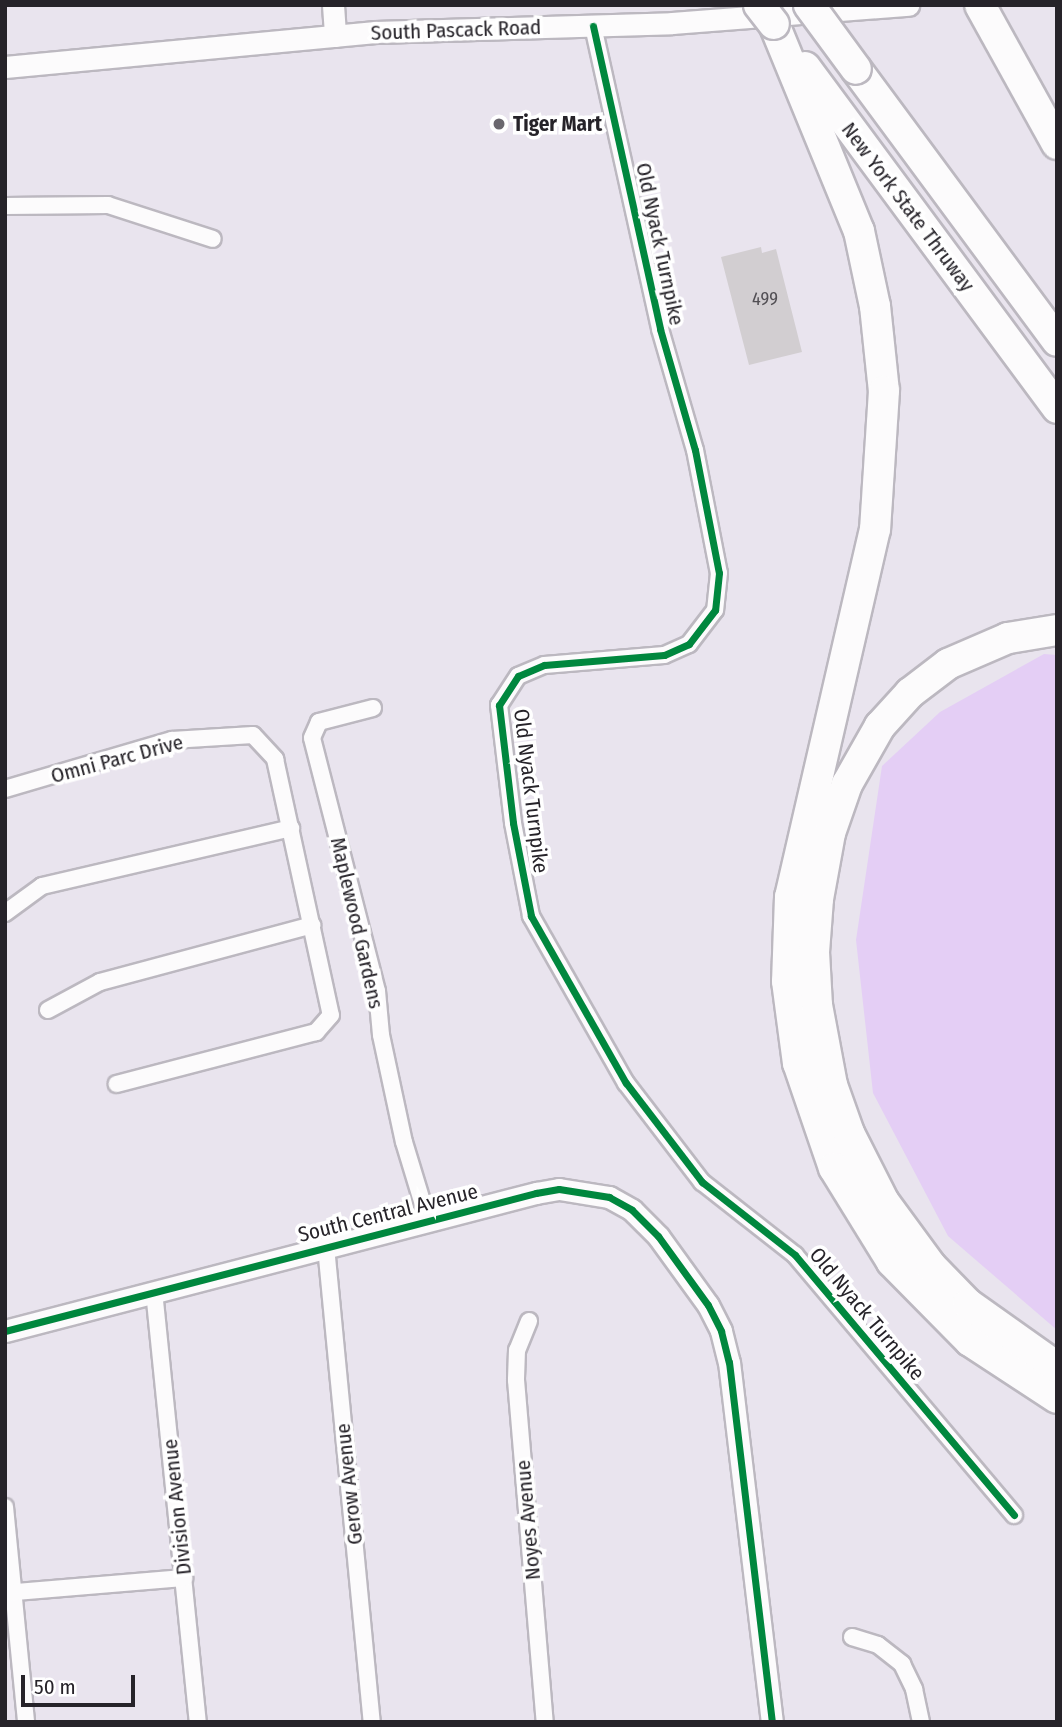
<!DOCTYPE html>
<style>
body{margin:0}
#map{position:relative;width:1062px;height:1727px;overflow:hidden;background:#e9e4ee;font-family:"Fira Sans Condensed",sans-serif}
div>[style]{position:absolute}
.green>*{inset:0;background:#e4cef5}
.building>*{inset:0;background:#d2ced1}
.roads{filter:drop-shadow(2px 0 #bcb8c0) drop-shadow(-2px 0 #bcb8c0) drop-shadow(0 2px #bcb8c0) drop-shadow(0 -2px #bcb8c0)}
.minor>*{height:16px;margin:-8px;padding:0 8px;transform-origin:8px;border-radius:8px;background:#fcfbfc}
.tertiary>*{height:21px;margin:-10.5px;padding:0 10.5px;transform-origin:10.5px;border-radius:10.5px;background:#fcfbfc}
.motorway>*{height:30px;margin:-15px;padding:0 15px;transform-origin:15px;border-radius:15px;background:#fcfbfc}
.bridges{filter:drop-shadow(2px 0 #bcb8c0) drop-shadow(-2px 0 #bcb8c0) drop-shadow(0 2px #bcb8c0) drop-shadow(0 -2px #bcb8c0)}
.motorway-bridge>*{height:30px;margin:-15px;padding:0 15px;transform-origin:15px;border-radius:15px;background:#fcfbfc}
.cycleway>*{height:7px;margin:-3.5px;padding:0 3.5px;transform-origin:3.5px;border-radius:3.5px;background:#00873e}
.dots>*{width:19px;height:19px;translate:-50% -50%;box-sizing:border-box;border:4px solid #fff;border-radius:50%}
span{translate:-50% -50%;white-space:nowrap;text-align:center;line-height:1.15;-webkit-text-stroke:7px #fff;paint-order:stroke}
.number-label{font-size:18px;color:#524f54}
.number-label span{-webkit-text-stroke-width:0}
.street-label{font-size:21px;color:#262329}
.poi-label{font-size:21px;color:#262329;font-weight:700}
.left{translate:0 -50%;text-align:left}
.frame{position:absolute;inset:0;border:7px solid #262329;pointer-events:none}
.scale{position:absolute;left:21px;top:1675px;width:114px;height:32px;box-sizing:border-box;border:4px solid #262329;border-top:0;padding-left:9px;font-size:21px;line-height:24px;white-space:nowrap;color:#262329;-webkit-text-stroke:5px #fff;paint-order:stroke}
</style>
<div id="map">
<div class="green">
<div style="clip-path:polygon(1044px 654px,1057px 655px,1057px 1330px,948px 1236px,873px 1093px,856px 940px,882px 766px,940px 712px)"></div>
</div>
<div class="building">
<div style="clip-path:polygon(761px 247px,762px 253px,776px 249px,802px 352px,749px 365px,721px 257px)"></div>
</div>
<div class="roads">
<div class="minor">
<div style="left:593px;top:26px;width:310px;rotate:77.5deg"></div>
<div style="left:660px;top:329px;width:126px;rotate:73.9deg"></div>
<div style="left:695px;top:450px;width:125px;rotate:79deg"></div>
<div style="left:719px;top:573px;width:37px;rotate:96deg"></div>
<div style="left:715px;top:610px;width:43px;rotate:127.4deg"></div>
<div style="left:689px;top:644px;width:27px;rotate:156deg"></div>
<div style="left:664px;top:655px;width:120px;rotate:175.2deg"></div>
<div style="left:544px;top:665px;width:28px;rotate:157deg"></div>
<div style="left:518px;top:676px;width:35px;rotate:123deg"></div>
<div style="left:499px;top:705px;width:119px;rotate:83.2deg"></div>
<div style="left:513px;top:823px;width:95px;rotate:79deg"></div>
<div style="left:531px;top:916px;width:192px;rotate:60.4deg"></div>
<div style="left:626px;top:1083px;width:125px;rotate:52.5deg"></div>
<div style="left:702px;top:1182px;width:118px;rotate:38.1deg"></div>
<div style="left:795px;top:1255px;width:340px;rotate:49.9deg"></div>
<div style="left:5px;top:206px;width:103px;rotate:-0.6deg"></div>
<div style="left:108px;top:205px;width:110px;rotate:17.9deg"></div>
<div style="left:373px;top:708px;width:56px;rotate:165.5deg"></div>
<div style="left:319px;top:722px;width:17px;rotate:114deg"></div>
<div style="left:312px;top:738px;width:261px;rotate:75.6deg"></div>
<div style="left:377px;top:991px;width:44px;rotate:84.8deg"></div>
<div style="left:381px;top:1035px;width:109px;rotate:77.9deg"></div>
<div style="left:404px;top:1142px;width:83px;rotate:73.1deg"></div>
<div style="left:5px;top:789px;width:174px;rotate:-16.4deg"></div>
<div style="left:172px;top:740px;width:81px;rotate:-3.5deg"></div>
<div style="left:253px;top:735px;width:33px;rotate:47deg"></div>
<div style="left:275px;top:759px;width:262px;rotate:77.7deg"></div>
<div style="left:331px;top:1015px;width:23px;rotate:131deg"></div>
<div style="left:316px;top:1032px;width:206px;rotate:165.4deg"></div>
<div style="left:5px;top:913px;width:46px;rotate:-36.1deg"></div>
<div style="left:42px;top:886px;width:256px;rotate:-13.1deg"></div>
<div style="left:48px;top:1010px;width:59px;rotate:-28.3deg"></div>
<div style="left:100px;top:982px;width:220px;rotate:-15deg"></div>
<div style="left:326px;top:1247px;width:477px;rotate:84.5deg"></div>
<div style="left:154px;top:1291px;width:433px;rotate:84.2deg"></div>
<div style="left:529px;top:1321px;width:31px;rotate:112deg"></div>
<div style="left:517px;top:1350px;width:30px;rotate:92deg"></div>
<div style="left:516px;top:1380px;width:343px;rotate:85.2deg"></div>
<div style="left:5px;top:1507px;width:216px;rotate:84.4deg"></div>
<div style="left:5px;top:1593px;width:180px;rotate:-4.8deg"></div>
<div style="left:852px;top:1637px;width:27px;rotate:17deg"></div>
<div style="left:878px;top:1645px;width:31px;rotate:38deg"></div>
<div style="left:902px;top:1664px;width:28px;rotate:64deg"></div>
<div style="left:914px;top:1689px;width:34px;rotate:78deg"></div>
</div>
<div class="tertiary">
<div style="left:333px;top:5px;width:31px;rotate:86deg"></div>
<div style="left:5px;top:67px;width:372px;rotate:-5.4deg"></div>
<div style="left:375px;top:32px;width:297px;rotate:-1.7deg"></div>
<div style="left:672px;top:23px;width:237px;rotate:-4.4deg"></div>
<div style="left:5px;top:1331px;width:549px;rotate:-14.57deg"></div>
<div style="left:536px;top:1193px;width:23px;rotate:-10deg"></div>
<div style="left:559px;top:1189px;width:51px;rotate:9.1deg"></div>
<div style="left:609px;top:1197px;width:26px;rotate:29deg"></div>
<div style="left:632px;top:1210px;width:37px;rotate:45deg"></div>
<div style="left:658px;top:1236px;width:85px;rotate:54.1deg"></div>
<div style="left:708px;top:1305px;width:29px;rotate:63deg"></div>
<div style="left:721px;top:1331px;width:32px;rotate:76deg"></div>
<div style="left:729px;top:1362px;width:363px;rotate:83.2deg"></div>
</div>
<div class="motorway">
<div style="left:980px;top:5px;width:159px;rotate:61deg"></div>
<div style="left:774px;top:24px;width:224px;rotate:67.7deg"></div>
<div style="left:859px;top:231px;width:77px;rotate:78deg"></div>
<div style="left:875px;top:306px;width:85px;rotate:84deg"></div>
<div style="left:884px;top:391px;width:138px;rotate:93.7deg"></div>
<div style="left:875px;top:529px;width:378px;rotate:103deg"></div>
<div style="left:790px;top:897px;width:84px;rotate:92deg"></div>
<div style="left:787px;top:981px;width:83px;rotate:82.4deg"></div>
<div style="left:798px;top:1063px;width:111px;rotate:71.1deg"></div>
<div style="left:834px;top:1168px;width:110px;rotate:58.3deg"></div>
<div style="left:892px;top:1262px;width:111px;rotate:45.4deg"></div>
<div style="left:970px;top:1341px;width:104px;rotate:33.2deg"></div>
<div style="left:805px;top:67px;width:424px;rotate:53.5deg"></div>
<div style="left:856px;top:69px;width:338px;rotate:53.5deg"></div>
<div style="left:1057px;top:630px;width:50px;rotate:170.7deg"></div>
<div style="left:1008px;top:638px;width:65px;rotate:156.6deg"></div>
<div style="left:948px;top:664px;width:48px;rotate:142.7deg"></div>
<div style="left:910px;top:693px;width:45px;rotate:132.3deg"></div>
<div style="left:880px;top:726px;width:67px;rotate:119.6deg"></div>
<div style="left:847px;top:784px;width:52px;rotate:109.1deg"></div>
<div style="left:830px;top:833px;width:67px;rotate:100.3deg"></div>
<div style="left:818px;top:899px;width:53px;rotate:94.3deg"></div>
<div style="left:814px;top:952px;width:53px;rotate:86.8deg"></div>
<div style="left:817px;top:1005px;width:81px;rotate:79.4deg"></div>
<div style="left:832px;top:1085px;width:51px;rotate:70.5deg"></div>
<div style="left:849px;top:1133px;width:77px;rotate:63.1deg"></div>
<div style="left:884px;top:1202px;width:79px;rotate:53.7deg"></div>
<div style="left:931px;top:1266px;width:53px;rotate:45.8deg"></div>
<div style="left:968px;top:1304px;width:109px;rotate:35.3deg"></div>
</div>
</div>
<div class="bridges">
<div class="motorway-bridge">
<div style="left:759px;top:5px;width:24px;rotate:52deg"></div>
<div style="left:809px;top:5px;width:79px;rotate:53.7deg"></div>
</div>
</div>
<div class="cycleway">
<div style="left:593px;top:26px;width:310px;rotate:77.5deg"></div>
<div style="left:660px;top:329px;width:126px;rotate:73.9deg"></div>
<div style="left:695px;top:450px;width:125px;rotate:79deg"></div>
<div style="left:719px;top:573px;width:37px;rotate:96deg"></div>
<div style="left:715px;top:610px;width:43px;rotate:127.4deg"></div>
<div style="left:689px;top:644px;width:27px;rotate:156deg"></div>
<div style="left:664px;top:655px;width:120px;rotate:175.2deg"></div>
<div style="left:544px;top:665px;width:28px;rotate:157deg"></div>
<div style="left:518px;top:676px;width:35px;rotate:123deg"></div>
<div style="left:499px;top:705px;width:119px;rotate:83.2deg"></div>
<div style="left:513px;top:823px;width:95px;rotate:79deg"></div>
<div style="left:531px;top:916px;width:192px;rotate:60.4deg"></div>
<div style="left:626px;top:1083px;width:125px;rotate:52.5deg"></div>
<div style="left:702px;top:1182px;width:118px;rotate:38.1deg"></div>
<div style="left:795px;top:1255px;width:340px;rotate:49.9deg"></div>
<div style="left:5px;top:1331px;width:549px;rotate:-14.57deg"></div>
<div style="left:536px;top:1193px;width:23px;rotate:-10deg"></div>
<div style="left:559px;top:1189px;width:51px;rotate:9.1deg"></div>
<div style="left:609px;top:1197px;width:26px;rotate:29deg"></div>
<div style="left:632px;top:1210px;width:37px;rotate:45deg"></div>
<div style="left:658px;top:1236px;width:85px;rotate:54.1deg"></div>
<div style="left:708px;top:1305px;width:29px;rotate:63deg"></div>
<div style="left:721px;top:1331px;width:32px;rotate:76deg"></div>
<div style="left:729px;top:1362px;width:363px;rotate:83.2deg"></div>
</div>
<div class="dots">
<div style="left:499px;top:124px;background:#6a676e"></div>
</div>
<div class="number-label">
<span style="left:765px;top:299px">499</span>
</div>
<div class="street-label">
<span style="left:456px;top:30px;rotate:-2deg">South Pascack Road</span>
<span style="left:908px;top:207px;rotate:53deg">New York State Thruway</span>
<span style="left:660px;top:244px;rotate:78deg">Old Nyack Turnpike</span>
<span style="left:117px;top:759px;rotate:-15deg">Omni Parc Drive</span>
<span style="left:531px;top:791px;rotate:83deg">Old Nyack Turnpike</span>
<span style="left:357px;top:923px;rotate:77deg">Maplewood Gardens</span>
<span style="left:388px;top:1213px;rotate:-14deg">South Central Avenue</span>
<span style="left:867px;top:1314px;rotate:50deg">Old Nyack Turnpike</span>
<span style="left:349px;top:1484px;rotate:-96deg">Gerow Avenue</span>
<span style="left:177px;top:1507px;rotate:-96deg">Division Avenue</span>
<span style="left:528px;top:1520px;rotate:-95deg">Noyes Avenue</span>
</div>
<div class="poi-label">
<span class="left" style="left:513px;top:124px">Tiger Mart</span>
</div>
<div class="frame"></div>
<div class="scale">50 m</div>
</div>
